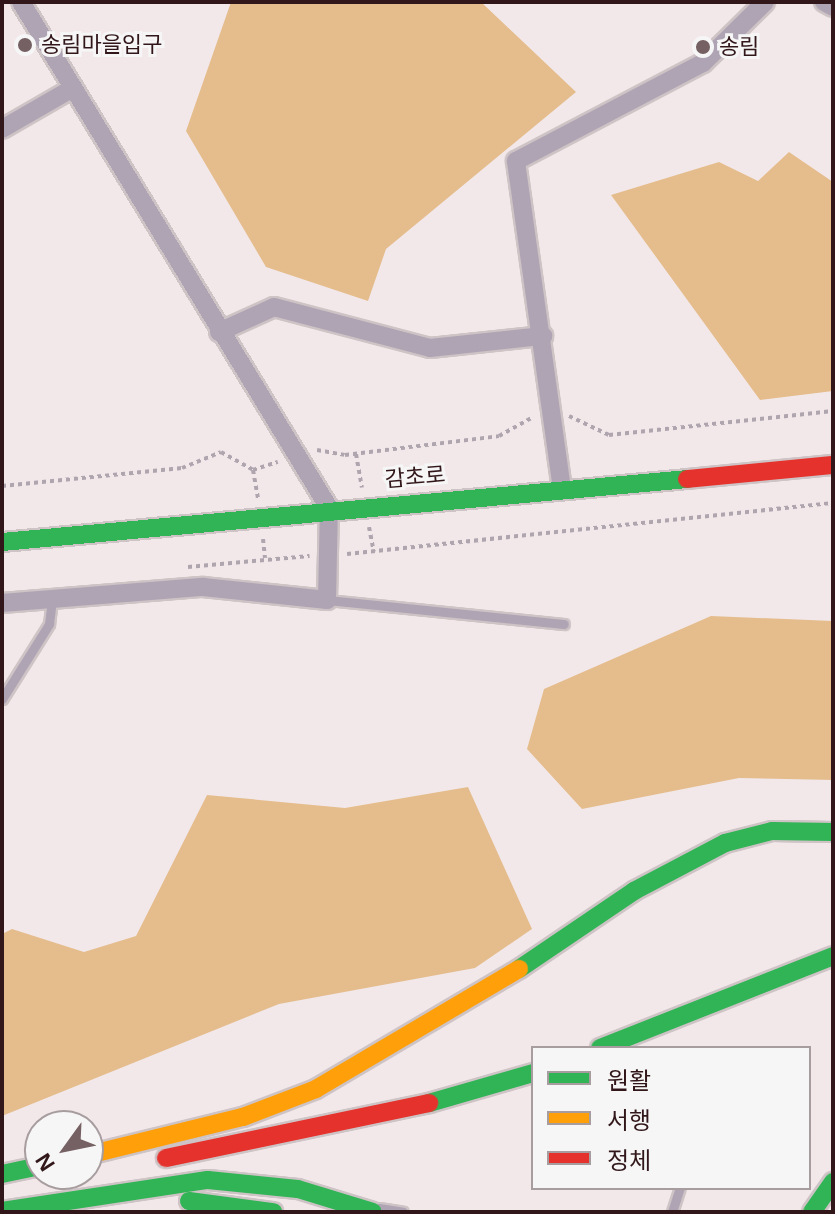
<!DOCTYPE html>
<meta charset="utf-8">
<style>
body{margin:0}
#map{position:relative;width:835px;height:1214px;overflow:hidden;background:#f2e8ea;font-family:Arial,"Noto Sans KR",sans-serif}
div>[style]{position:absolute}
.forest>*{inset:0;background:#e5bd8d}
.path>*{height:4px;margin-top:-2px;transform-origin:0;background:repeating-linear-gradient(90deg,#afa5ae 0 4px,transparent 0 8px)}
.roads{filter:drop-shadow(2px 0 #cec3c5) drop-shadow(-2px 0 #cec3c5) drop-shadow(0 2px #cec3c5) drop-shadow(0 -2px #cec3c5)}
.lane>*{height:9px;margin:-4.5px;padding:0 4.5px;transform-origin:4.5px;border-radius:4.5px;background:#afa4b4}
.street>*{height:18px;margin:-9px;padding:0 9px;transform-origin:9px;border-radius:9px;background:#afa4b4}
.fast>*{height:18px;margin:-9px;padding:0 9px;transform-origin:9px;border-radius:9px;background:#30b455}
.slow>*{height:18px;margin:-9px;padding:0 9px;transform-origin:9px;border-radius:9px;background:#ff9f0a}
.jam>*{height:18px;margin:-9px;padding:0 9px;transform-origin:9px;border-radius:9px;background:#e5322d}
.dots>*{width:22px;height:22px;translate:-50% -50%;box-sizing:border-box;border:4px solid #f6f6f6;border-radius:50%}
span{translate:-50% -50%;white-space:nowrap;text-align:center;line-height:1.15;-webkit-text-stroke:6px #f6f6f6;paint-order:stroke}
.poi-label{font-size:22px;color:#31161a}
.left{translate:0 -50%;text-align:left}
.street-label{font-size:22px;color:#31161a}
.frame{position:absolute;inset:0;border:4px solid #31161a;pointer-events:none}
.legend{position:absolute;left:531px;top:1046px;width:280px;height:144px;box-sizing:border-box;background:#f6f6f6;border:2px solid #a79c9e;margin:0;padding:10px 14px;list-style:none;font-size:24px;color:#31161a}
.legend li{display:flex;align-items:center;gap:16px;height:40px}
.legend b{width:40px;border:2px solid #a79c9e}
.north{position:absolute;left:24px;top:1110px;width:80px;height:80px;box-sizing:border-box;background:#f6f6f6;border:2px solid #a79c9e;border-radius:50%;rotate:237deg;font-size:22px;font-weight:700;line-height:32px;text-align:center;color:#31161a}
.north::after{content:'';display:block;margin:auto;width:28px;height:36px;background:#756063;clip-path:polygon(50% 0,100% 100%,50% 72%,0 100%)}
</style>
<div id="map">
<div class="forest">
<div style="clip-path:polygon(231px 2px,481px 2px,576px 92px,386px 249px,368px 301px,266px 267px,186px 131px)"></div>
<div style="clip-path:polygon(789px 152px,833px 182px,833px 391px,760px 400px,611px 195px,719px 162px,758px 181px)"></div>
<div style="clip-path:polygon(711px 616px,833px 621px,833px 780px,739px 778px,582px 809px,527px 749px,544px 689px)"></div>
<div style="clip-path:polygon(468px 787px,532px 929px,475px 968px,279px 1004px,2px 1116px,2px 934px,12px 929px,84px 952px,136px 936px,207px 795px,345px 808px)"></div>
</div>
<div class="path">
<div style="left:569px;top:416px;width:44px;rotate:25.4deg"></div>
<div style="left:609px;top:435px;width:225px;rotate:-6.1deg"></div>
<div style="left:317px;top:450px;width:28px;rotate:10deg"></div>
<div style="left:345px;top:455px;width:155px;rotate:-7deg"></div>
<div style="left:499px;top:436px;width:38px;rotate:-29deg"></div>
<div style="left:356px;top:454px;width:34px;rotate:80deg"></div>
<div style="left:253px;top:470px;width:29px;rotate:80deg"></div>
<div style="left:2px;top:486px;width:181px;rotate:-5.7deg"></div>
<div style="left:182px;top:468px;width:42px;rotate:-22.3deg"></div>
<div style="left:221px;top:452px;width:37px;rotate:29deg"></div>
<div style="left:253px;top:470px;width:26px;rotate:-18deg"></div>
<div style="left:369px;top:527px;width:25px;rotate:79deg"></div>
<div style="left:263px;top:539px;width:19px;rotate:84deg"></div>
<div style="left:347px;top:554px;width:489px;rotate:-6deg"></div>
<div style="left:188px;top:567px;width:122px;rotate:-5.2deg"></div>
</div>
<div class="roads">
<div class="lane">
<div style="left:327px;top:600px;width:238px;rotate:5.8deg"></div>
<div style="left:2px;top:699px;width:89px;rotate:-57.9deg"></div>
<div style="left:49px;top:624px;width:26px;rotate:-83deg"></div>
<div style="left:379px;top:1208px;width:24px;rotate:9deg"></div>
<div style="left:672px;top:1212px;width:25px;rotate:-72deg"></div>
</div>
<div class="street">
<div style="left:824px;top:2px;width:10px;rotate:29deg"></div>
<div style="left:2px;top:129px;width:82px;rotate:-30deg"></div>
<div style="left:219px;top:332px;width:60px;rotate:-24.4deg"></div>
<div style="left:274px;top:307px;width:161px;rotate:14.7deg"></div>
<div style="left:430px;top:348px;width:114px;rotate:-6.1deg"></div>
<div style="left:562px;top:489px;width:331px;rotate:-98deg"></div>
<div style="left:516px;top:161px;width:211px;rotate:-27.7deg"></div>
<div style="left:703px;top:63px;width:87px;rotate:-44.5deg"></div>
<div style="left:2px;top:603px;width:202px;rotate:-4.6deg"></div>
<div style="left:203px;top:587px;width:125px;rotate:6deg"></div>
<div style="left:327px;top:600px;width:92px;rotate:-88.8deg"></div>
<div style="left:329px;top:508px;width:592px;rotate:-121.33deg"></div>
</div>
<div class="fast">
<div style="left:2px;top:542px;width:688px;rotate:-5.25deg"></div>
<div style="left:519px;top:969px;width:139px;rotate:-34.1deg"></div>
<div style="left:634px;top:891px;width:103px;rotate:-27.8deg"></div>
<div style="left:725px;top:843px;width:49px;rotate:-14.3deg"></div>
<div style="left:772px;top:831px;width:61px;rotate:0.9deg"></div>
<div style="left:600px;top:1048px;width:251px;rotate:-21.5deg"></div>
<div style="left:429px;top:1103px;width:108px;rotate:-16.1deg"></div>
<div style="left:2px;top:1174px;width:39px;rotate:-12deg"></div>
<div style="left:189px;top:1201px;width:85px;rotate:7.5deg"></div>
<div style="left:2px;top:1211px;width:208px;rotate:-8.6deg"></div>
<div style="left:208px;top:1180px;width:90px;rotate:5.7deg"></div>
<div style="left:298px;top:1189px;width:78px;rotate:17deg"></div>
<div style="left:812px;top:1212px;width:37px;rotate:-55deg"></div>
</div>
<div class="slow">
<div style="left:88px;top:1155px;width:160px;rotate:-13.8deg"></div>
<div style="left:243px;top:1117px;width:78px;rotate:-21deg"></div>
<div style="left:316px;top:1089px;width:236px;rotate:-30.6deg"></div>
</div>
<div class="jam">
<div style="left:687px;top:479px;width:147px;rotate:-5.5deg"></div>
<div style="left:166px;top:1158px;width:269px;rotate:-11.8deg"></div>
</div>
</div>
<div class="dots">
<div style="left:25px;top:45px;background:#756063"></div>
<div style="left:703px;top:47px;background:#756063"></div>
</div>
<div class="poi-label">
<span class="left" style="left:41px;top:45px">송림마을입구</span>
<span class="left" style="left:719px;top:47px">송림</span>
</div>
<div class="street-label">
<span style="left:415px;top:477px;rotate:-5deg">감초로</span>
</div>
<div class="frame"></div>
<ul class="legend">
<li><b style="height:10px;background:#30b455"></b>원활</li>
<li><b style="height:10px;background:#ff9f0a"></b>서행</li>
<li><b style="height:10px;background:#e5322d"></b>정체</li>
</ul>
<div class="north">N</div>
</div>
